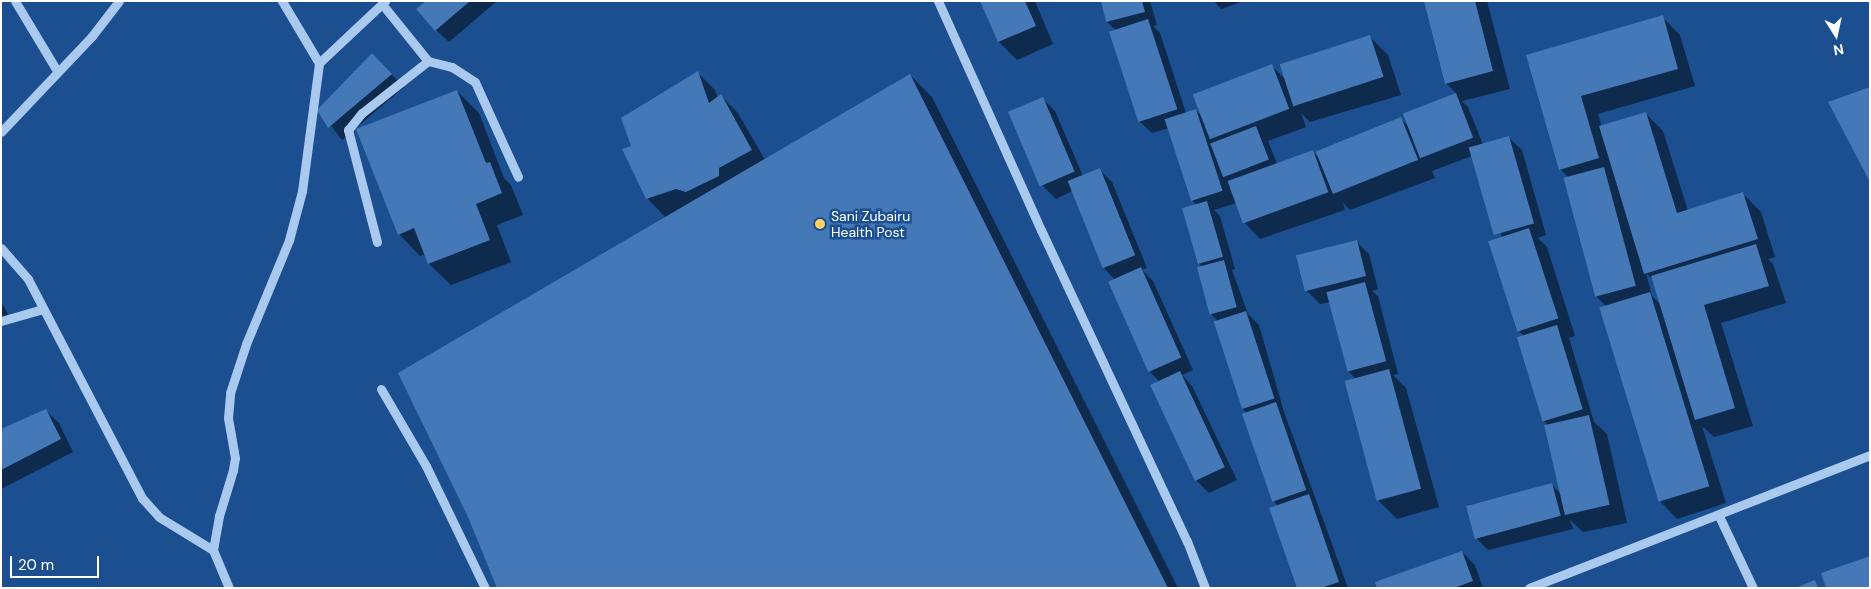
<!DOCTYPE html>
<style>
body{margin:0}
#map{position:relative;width:1871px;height:589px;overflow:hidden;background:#1b4f8f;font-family:"DM Sans",sans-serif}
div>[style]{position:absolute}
.shadow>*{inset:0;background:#0007}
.building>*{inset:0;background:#4478b7;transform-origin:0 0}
.minor>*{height:9px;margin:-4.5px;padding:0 4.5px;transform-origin:4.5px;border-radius:4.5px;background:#a9c9ee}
.dots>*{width:14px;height:14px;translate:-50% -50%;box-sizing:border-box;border:2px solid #1b4f8f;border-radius:50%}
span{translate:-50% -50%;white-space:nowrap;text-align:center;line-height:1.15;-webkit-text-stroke:5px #1b4f8f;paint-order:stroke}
.poi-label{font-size:14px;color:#fff}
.left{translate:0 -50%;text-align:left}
.frame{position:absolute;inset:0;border:2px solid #fff;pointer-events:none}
.north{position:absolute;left:1811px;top:10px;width:50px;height:50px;-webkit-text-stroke:4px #1b4f8f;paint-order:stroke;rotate:170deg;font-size:14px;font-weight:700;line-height:20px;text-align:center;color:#fff}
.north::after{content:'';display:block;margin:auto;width:18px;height:22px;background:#fff;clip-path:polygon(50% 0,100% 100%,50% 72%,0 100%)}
.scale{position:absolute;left:10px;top:556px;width:89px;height:22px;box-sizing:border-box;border:2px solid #fff;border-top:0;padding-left:6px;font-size:15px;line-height:18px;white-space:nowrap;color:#fff;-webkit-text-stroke:4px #1b4f8f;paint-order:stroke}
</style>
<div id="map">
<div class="shadow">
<div style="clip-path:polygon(428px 1px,497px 1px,449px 42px,436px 30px)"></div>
<div style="clip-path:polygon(982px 1px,1035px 1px,1053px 44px,1017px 60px,999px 42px)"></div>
<div style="clip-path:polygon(1102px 1px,1150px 1px,1157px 25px,1153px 26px,1160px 33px,1186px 113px,1196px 110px,1201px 116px,1272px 66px,1284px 78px,1370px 37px,1388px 55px,1401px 95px,1310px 122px,1301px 113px,1306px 127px,1268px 141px,1277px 164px,1313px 152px,1320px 159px,1401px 119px,1409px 127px,1404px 114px,1457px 94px,1446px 83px,1425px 1px,1487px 1px,1510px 89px,1462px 101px,1468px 107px,1484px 147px,1509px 138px,1522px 150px,1546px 235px,1538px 238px,1547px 247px,1575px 336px,1569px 338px,1594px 422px,1607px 434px,1627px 523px,1583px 532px,1570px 520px,1573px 529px,1488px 550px,1475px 537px,1468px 505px,1552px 485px,1560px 493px,1549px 426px,1544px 421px,1518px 338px,1524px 336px,1518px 330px,1502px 237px,1472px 156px,1432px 171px,1435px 178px,1350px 210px,1343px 203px,1345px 210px,1260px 239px,1243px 221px,1236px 203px,1214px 210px,1220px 216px,1235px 269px,1232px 270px,1248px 314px,1259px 325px,1284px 412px,1348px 588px,1298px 588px,1278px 506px,1274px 501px,1247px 413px,1242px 408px,1218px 321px,1211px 314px,1203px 267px,1198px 263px,1198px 206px,1192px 200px,1169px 128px,1152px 133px,1139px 121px,1116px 30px,1107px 22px)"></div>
<div style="clip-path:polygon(1214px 1px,1244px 1px,1221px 9px)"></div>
<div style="clip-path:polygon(evenodd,1662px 17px,1680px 35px,1695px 86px,1598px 114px,1602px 127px,1646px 114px,1663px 131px,1688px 211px,1743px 194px,1761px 212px,1775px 257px,1768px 259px,1773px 264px,1786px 303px,1721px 323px,1753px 426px,1714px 437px,1702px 426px,1726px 503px,1677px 519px,1660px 501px,1601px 308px,1606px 306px,1596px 296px,1568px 177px,1560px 169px,1527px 56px,1662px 17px,1646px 273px,1654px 281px,1661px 305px,1652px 296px,1646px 273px)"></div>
<div style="clip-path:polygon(372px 55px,404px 87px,342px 140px,319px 110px)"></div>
<div style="clip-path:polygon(697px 72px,715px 90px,718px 98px,721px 96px,738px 113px,765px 160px,910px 75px,932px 97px,1178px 588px,499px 588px,666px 218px,647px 198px,633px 146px)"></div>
<div style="clip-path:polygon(457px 91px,479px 113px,504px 178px,511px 185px,523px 215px,497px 225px,511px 262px,451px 285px,429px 264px,425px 254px,420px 256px,399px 234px)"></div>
<div style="clip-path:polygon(1042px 98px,1055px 111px,1083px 176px,1099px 169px,1112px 182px,1147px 268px,1142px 270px,1153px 281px,1193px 370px,1182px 375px,1192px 386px,1237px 480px,1209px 493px,1196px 480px,1160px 382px,1149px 371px,1109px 282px,1115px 280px,1103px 267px,1072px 191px,1056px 199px,1043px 186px)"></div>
<div style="clip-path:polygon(1356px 241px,1369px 254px,1378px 289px,1372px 291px,1378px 296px,1398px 374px,1393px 375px,1406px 388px,1439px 507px,1397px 519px,1379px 501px,1346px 382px,1356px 379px,1348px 371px,1330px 302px,1320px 304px,1307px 291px)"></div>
<div style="clip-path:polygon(1px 302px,11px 319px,1px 322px)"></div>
<div style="clip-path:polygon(46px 411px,59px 423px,73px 452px,1px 489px,1px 430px)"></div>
<div style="clip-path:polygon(1462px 552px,1475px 565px,1483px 588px,1378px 588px)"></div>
</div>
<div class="building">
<div style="clip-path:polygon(426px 1px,470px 1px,435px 31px,416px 9px)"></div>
<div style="clip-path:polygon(980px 1px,1025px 1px,1036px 26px,998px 42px)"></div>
<div style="clip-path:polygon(1101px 1px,1142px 1px,1145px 12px,1106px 22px)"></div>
<div style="clip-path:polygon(1424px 1px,1475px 1px,1493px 71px,1445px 84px)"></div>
<div style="clip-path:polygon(1663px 15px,1678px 69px,1581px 96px,1599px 158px,1559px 170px,1526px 55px)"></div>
<div style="left:1148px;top:19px;width:95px;height:41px;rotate:72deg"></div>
<div style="left:1370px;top:35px;width:44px;height:95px;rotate:72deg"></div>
<div style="clip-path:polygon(372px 53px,392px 74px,328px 128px,317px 110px)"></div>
<div style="left:1272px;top:64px;width:48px;height:85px;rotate:69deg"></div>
<div style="clip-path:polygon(698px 71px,709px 103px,721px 94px,752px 150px,719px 168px,719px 176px,686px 192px,676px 189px,646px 199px,622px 149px,631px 146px,621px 118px)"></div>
<div style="clip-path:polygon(910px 74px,1168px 588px,497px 588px,468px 517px,398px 373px)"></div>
<div style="clip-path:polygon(1870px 87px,1870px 182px,1828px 102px)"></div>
<div style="clip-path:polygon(457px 90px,486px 163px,490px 162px,502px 193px,476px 204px,490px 240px,428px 264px,414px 228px,398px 235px,356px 129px)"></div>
<div style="left:1456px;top:93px;width:48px;height:57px;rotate:69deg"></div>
<div style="left:1043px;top:97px;width:81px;height:38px;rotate:67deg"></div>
<div style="left:1196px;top:109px;width:86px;height:33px;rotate:72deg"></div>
<div style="clip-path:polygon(1646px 112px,1677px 213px,1743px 192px,1758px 239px,1644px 274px,1599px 126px)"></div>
<div style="left:1401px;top:117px;width:46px;height:92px;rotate:68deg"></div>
<div style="left:1256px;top:126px;width:36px;height:49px;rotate:69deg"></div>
<div style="left:1509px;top:136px;width:91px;height:42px;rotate:74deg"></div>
<div style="left:1313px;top:150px;width:45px;height:91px;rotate:70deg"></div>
<div style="left:1604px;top:167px;width:123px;height:42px;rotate:75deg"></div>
<div style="left:1100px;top:168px;width:94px;height:35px;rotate:68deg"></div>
<div style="left:1207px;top:201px;width:58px;height:26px;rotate:74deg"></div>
<div style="left:1529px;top:228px;width:95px;height:43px;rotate:72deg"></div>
<div style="left:1357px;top:240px;width:37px;height:63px;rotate:76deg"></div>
<div style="clip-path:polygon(1756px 244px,1769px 286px,1704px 305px,1735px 408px,1695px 420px,1651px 276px)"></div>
<div style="left:1224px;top:260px;width:49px;height:28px;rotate:75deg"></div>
<div style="left:1141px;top:267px;width:99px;height:36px;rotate:66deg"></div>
<div style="left:1365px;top:282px;width:82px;height:40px;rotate:75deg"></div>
<div style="left:1650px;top:292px;width:203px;height:53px;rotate:73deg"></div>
<div style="left:1246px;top:311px;width:92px;height:34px;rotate:72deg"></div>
<div style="left:1557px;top:325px;width:88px;height:42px;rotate:73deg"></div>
<div style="left:1389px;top:369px;width:124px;height:46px;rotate:75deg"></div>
<div style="left:1180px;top:371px;width:106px;height:33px;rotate:65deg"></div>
<div style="left:1276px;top:402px;width:93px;height:36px;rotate:71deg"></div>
<div style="clip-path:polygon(46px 409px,61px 439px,1px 470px,1px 429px)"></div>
<div style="left:1589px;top:415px;width:92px;height:46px;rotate:77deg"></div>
<div style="left:1552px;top:483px;width:34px;height:89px;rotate:75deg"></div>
<div style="clip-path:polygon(1309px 494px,1339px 582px,1321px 588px,1297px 588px,1269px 508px)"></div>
<div style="clip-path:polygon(1462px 551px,1473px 581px,1454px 588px,1377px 588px,1375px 582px)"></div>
<div style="clip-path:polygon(1870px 556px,1870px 588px,1826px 588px,1821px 573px)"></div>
<div style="clip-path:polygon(1815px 580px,1818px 588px,1795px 588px)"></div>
</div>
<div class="minor">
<div style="left:15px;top:1px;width:82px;rotate:59deg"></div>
<div style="left:282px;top:1px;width:72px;rotate:59.2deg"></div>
<div style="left:938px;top:1px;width:251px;rotate:65.8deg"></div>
<div style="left:1041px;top:230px;width:344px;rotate:64.9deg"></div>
<div style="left:1187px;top:541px;width:50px;rotate:69deg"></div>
<div style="left:382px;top:4px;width:73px;rotate:51.1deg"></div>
<div style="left:428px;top:61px;width:25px;rotate:14deg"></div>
<div style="left:452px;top:67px;width:27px;rotate:33deg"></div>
<div style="left:475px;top:82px;width:104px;rotate:65.6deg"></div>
<div style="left:1px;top:132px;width:132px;rotate:-46.5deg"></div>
<div style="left:92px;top:36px;width:44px;rotate:-52.4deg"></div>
<div style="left:377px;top:242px;width:116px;rotate:-104.5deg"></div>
<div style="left:348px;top:130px;width:22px;rotate:-51deg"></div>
<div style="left:362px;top:113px;width:84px;rotate:-38.2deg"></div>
<div style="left:1px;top:248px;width:41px;rotate:48.9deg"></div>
<div style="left:28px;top:279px;width:247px;rotate:62.5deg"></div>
<div style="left:142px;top:498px;width:25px;rotate:48deg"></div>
<div style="left:159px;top:517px;width:63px;rotate:31.4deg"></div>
<div style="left:1px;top:321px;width:44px;rotate:-15.9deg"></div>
<div style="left:381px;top:389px;width:89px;rotate:59.7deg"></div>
<div style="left:426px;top:466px;width:136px;rotate:64.2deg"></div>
<div style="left:1719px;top:516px;width:80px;rotate:64.7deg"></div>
<div style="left:229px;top:588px;width:41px;rotate:-112.8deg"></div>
<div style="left:213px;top:550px;width:35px;rotate:-80deg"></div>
<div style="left:219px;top:516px;width:48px;rotate:-73.1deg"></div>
<div style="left:233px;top:470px;width:12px;rotate:-81deg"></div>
<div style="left:235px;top:458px;width:41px;rotate:-99.9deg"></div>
<div style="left:228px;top:418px;width:25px;rotate:-85deg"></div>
<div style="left:230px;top:393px;width:52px;rotate:-71.9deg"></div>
<div style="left:246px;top:344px;width:113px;rotate:-67.5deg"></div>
<div style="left:289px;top:240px;width:51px;rotate:-75.1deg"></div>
<div style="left:302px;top:191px;width:129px;rotate:-82.4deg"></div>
<div style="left:319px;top:63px;width:91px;rotate:-43.2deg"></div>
<div style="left:1529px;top:588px;width:366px;rotate:-21.3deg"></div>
</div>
<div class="dots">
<div style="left:820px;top:224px;background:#ffd166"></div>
</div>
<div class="poi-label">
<span class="left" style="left:831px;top:224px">Sani Zubairu<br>Health Post</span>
</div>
<div class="frame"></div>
<div class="north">N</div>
<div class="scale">20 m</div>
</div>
